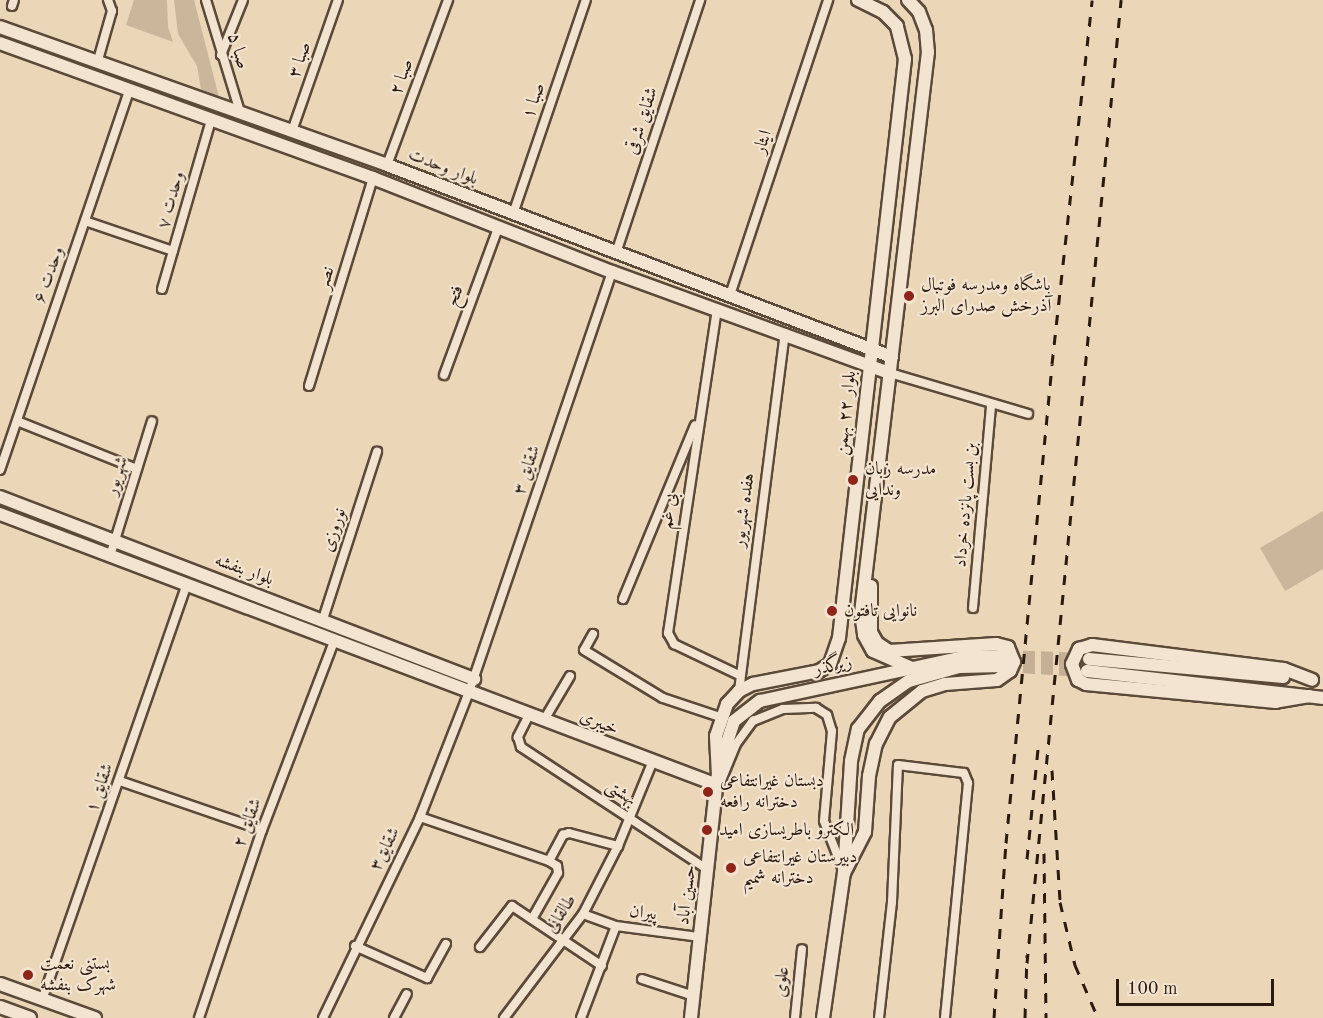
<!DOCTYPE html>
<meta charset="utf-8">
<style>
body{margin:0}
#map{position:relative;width:1323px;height:1018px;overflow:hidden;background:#ebd6b7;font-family:"Old Standard TT",Amiri,serif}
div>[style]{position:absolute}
.green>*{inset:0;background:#cab69a}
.secondary-tunnel>*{height:12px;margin-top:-6px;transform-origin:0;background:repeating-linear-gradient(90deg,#c5b095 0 12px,transparent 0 18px)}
.roads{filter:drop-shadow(2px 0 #5b4939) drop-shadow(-2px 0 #5b4939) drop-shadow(0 2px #5b4939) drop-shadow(0 -2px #5b4939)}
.street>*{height:8px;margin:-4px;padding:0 4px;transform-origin:4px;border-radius:4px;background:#f2e4d0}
.secondary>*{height:12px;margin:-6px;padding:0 6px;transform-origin:6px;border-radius:6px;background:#f2e4d0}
.rail>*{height:3px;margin-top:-1.5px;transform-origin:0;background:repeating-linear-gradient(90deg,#2b1a0f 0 10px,transparent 0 20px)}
.dots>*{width:16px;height:16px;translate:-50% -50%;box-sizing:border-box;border:3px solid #f2e4d0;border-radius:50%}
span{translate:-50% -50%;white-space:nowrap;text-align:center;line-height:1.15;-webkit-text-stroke:4.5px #f2e4d0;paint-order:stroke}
.street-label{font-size:18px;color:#2b1a0f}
.poi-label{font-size:18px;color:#2b1a0f}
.left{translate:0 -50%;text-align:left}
.scale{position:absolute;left:1116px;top:979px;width:158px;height:27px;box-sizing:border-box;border:3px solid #2b1a0f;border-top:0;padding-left:8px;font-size:18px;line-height:21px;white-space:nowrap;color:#2b1a0f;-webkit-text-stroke:4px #f2e4d0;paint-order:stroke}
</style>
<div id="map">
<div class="green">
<div style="clip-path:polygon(134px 0,167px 0,168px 27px,173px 42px,126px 25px)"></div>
<div style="clip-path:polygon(174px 0,194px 0,219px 97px,201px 89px,197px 66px,178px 34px)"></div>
<div style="clip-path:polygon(1323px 511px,1323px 569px,1285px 591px,1260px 548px)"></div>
</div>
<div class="secondary-tunnel">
<div style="left:1005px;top:656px;width:84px;rotate:2deg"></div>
<div style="left:1005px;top:666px;width:77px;rotate:3.7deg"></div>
</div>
<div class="roads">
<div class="street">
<div style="left:206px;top:0;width:117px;rotate:73.1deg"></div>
<div style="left:12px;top:6px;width:6px;rotate:-72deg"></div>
<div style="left:221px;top:55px;width:59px;rotate:-68.2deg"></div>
<div style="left:98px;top:60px;width:51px;rotate:-74.1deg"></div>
<div style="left:112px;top:11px;width:12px;rotate:-110deg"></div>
<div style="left:292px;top:131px;width:139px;rotate:-70.7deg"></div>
<div style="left:387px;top:165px;width:176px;rotate:-69.7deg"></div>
<div style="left:513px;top:214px;width:226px;rotate:-71.2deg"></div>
<div style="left:85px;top:221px;width:93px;rotate:18.8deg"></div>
<div style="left:616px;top:253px;width:267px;rotate:-71.6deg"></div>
<div style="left:162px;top:289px;width:176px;rotate:-73.8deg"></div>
<div style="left:730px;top:295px;width:311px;rotate:-71.6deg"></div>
<div style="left:717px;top:309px;width:328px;rotate:98.6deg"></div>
<div style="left:668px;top:633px;width:13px;rotate:61deg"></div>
<div style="left:674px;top:644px;width:72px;rotate:25.5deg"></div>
<div style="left:890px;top:373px;width:144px;rotate:16.5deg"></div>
<div style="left:444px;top:375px;width:157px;rotate:-69.8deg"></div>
<div style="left:309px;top:386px;width:218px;rotate:-72.9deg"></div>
<div style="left:17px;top:421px;width:129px;rotate:21.8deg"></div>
<div style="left:0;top:470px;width:400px;rotate:-71.2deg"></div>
<div style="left:110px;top:556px;width:141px;rotate:-72.7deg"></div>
<div style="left:623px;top:599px;width:188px;rotate:-67.5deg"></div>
<div style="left:973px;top:608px;width:204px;rotate:-84.9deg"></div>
<div style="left:323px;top:619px;width:176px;rotate:-72.1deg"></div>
<div style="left:593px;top:634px;width:18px;rotate:119deg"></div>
<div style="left:584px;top:650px;width:92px;rotate:31.3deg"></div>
<div style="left:663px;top:698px;width:60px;rotate:18.4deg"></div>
<div style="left:739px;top:691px;width:361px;rotate:-82.7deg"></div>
<div style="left:529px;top:715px;width:25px;rotate:117deg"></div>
<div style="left:518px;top:737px;width:10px;rotate:73deg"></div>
<div style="left:521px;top:747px;width:224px;rotate:33.3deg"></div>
<div style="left:544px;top:720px;width:51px;rotate:-59.4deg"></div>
<div style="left:120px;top:781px;width:150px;rotate:19deg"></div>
<div style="left:720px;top:783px;width:42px;rotate:-67.7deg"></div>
<div style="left:736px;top:744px;width:29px;rotate:-54deg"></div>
<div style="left:753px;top:721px;width:32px;rotate:-22deg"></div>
<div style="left:783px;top:709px;width:33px;rotate:-2deg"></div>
<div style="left:816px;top:708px;width:13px;rotate:32deg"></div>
<div style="left:827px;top:715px;width:17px;rotate:73deg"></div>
<div style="left:832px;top:731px;width:90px;rotate:95.1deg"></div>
<div style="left:824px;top:821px;width:53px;rotate:68.8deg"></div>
<div style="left:420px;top:817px;width:136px;rotate:18.8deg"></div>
<div style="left:583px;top:914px;width:35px;rotate:20deg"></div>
<div style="left:616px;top:926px;width:85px;rotate:7.5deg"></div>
<div style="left:532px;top:919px;width:53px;rotate:-60.5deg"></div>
<div style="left:558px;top:873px;width:7px;rotate:-98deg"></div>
<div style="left:557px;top:866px;width:9px;rotate:-148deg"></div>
<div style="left:549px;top:861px;width:30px;rotate:-62deg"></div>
<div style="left:563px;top:835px;width:6px;rotate:-18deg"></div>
<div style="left:569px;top:833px;width:51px;rotate:14.9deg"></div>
<div style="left:355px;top:946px;width:79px;rotate:24deg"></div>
<div style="left:427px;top:978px;width:39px;rotate:-61deg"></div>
<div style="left:480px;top:947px;width:52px;rotate:-52deg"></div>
<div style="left:512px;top:906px;width:108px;rotate:33.7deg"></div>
<div style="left:642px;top:979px;width:55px;rotate:18.1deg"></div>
<div style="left:42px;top:1000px;width:438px;rotate:-70.8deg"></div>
<div style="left:199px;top:1018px;width:198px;rotate:-71.5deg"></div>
<div style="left:262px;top:830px;width:202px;rotate:-69.1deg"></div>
<div style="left:323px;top:1018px;width:223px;rotate:-64.2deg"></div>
<div style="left:420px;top:817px;width:134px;rotate:-68.6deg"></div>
<div style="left:469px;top:692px;width:444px;rotate:-71.2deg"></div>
<div style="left:394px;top:1018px;width:27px;rotate:-62deg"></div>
<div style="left:504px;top:1018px;width:131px;rotate:-52.8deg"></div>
<div style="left:583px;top:914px;width:76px;rotate:-62.8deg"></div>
<div style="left:618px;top:846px;width:90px;rotate:-67.7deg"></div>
<div style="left:581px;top:1018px;width:98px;rotate:-69.2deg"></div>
<div style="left:795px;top:1018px;width:69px;rotate:-84.2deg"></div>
<div style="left:879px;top:1018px;width:117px;rotate:-83.6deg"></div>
<div style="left:892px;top:902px;width:137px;rotate:-87.5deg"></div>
<div style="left:898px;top:765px;width:66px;rotate:6.9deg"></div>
<div style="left:964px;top:773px;width:11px;rotate:68deg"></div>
<div style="left:968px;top:783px;width:236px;rotate:95.6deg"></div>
</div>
<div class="secondary">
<div style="left:908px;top:0;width:16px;rotate:47deg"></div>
<div style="left:919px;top:12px;width:19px;rotate:69deg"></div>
<div style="left:926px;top:30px;width:22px;rotate:85deg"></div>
<div style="left:928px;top:52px;width:565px;rotate:96.81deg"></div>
<div style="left:861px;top:613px;width:22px;rotate:82deg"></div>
<div style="left:864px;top:635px;width:18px;rotate:61deg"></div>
<div style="left:873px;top:651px;width:43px;rotate:23.6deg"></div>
<div style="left:0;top:27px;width:411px;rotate:19.6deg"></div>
<div style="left:387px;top:165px;width:540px;rotate:20.82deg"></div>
<div style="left:0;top:43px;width:397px;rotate:19.9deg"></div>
<div style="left:373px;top:178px;width:257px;rotate:21.5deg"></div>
<div style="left:612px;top:272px;width:296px;rotate:20deg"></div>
<div style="left:0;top:497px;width:508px;rotate:21.01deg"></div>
<div style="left:0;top:514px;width:767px;rotate:20.7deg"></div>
<div style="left:1089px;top:659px;width:195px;rotate:5.3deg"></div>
<div style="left:1087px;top:671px;width:238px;rotate:6.5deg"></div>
<div style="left:1309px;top:696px;width:34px;rotate:170deg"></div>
<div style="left:1276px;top:702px;width:191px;rotate:-174.6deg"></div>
<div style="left:1086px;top:684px;width:9px;rotate:-153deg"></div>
<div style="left:1078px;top:680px;width:17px;rotate:-111deg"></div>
<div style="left:1072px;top:664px;width:17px;rotate:-65deg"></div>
<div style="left:1079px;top:649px;width:14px;rotate:-17deg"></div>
<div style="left:1092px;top:645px;width:193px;rotate:7.1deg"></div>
<div style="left:1284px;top:669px;width:30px;rotate:21deg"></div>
<div style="left:721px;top:761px;width:42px;rotate:-72deg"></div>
<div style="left:734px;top:721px;width:33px;rotate:-38deg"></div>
<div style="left:760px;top:701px;width:208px;rotate:-12.2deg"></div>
<div style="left:963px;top:657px;width:42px;rotate:-1.4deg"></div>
<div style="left:718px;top:776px;width:40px;rotate:-92.9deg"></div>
<div style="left:716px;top:736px;width:34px;rotate:-71deg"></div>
<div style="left:727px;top:704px;width:18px;rotate:-47deg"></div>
<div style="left:739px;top:691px;width:16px;rotate:-27deg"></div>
<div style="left:753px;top:684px;width:67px;rotate:-11.1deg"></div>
<div style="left:819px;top:671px;width:13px;rotate:-32deg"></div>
<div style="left:830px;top:664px;width:28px;rotate:-71deg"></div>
<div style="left:839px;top:638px;width:583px;rotate:-83.5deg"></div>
<div style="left:905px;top:59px;width:34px;rotate:-104deg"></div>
<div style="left:897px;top:26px;width:20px;rotate:-135deg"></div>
<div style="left:883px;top:12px;width:28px;rotate:-154deg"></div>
<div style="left:844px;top:873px;width:46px;rotate:-62.9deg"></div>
<div style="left:865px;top:832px;width:56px;rotate:-85.9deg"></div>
<div style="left:869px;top:776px;width:33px;rotate:-78deg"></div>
<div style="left:876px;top:744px;width:30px;rotate:-63deg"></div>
<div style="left:890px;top:717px;width:41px;rotate:-39.1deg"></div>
<div style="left:922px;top:691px;width:24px;rotate:-17deg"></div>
<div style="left:945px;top:684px;width:52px;rotate:-4.4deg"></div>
<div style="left:997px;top:680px;width:16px;rotate:-35deg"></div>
<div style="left:1010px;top:671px;width:10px;rotate:-66deg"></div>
<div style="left:1014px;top:662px;width:16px;rotate:-112deg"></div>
<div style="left:1008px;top:647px;width:12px;rotate:-166deg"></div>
<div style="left:996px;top:644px;width:107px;rotate:176.3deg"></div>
<div style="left:889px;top:651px;width:14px;rotate:-146deg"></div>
<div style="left:877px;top:643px;width:13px;rotate:-119deg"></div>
<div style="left:871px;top:632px;width:46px;rotate:-90deg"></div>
<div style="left:0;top:984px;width:101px;rotate:19.7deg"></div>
<div style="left:0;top:1007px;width:32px;rotate:20deg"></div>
<div style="left:691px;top:1018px;width:241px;rotate:-83.8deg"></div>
<div style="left:823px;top:1018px;width:147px;rotate:-81.8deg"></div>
<div style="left:844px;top:873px;width:112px;rotate:-86.4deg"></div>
<div style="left:851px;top:761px;width:33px;rotate:-78deg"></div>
<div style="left:858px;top:729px;width:36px;rotate:-52deg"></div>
<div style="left:880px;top:701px;width:35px;rotate:-35deg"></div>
<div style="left:909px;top:681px;width:52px;rotate:-15.6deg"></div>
<div style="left:959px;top:667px;width:46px;rotate:-1.2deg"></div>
</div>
</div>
<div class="rail">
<div style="left:1052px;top:770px;width:132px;rotate:86.5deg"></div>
<div style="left:1060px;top:902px;width:65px;rotate:76.6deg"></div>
<div style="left:1075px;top:965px;width:58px;rotate:66.5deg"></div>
<div style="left:1044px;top:853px;width:165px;rotate:89.3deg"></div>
<div style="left:1027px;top:859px;width:112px;rotate:-84.3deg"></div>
<div style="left:1027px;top:963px;width:968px;rotate:-84.42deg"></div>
<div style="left:994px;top:1018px;width:175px;rotate:-86.1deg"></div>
<div style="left:1006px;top:843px;width:481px;rotate:-84.5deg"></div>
<div style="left:1052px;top:364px;width:366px;rotate:-83.7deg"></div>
<div style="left:1025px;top:1018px;width:63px;rotate:-88.2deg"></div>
</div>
<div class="dots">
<div style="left:909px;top:296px;background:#8f2418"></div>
<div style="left:853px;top:480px;background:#8f2418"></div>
<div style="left:832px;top:611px;background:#8f2418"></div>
<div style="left:708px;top:792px;background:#8f2418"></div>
<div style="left:707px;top:830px;background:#8f2418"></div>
<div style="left:731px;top:868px;background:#8f2418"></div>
<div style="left:28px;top:975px;background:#8f2418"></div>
</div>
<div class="street-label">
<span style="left:238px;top:51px;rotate:73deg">صبا ۵</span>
<span style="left:300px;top:60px;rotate:-71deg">صبا ۳</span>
<span style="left:402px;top:77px;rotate:-70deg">صبا ۲</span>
<span style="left:534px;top:101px;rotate:-71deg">صبا ۱</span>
<span style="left:642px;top:121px;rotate:-72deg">شقایق شرقی</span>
<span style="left:763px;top:142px;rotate:-72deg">ایثار</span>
<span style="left:443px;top:167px;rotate:21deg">بلوار وحدت</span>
<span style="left:171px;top:200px;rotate:-74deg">وحدت ۷</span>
<span style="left:49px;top:275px;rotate:-71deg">وحدت ۶</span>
<span style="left:326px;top:278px;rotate:-73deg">نصر</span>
<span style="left:455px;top:296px;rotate:-70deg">فتح</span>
<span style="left:846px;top:413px;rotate:-84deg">بلوار ۲۲ بهمن</span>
<span style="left:527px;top:470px;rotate:-71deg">شقایق ۳</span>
<span style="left:117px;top:476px;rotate:-73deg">شهریور</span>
<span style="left:966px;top:505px;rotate:-85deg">بن بست پانزده خرداد</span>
<span style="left:744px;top:510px;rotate:-82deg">هفده شهریور</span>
<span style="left:669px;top:511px;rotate:-82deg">بی غم</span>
<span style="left:334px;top:530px;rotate:-72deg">نوروزی</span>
<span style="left:244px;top:570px;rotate:20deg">بلوار بنفشه</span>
<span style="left:833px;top:666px;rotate:-12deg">زیرگذر</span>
<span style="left:599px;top:723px;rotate:22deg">خیبری</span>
<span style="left:100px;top:788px;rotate:-71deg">شقایق ۱</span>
<span style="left:621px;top:793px;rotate:33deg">بهشتی</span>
<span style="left:248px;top:823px;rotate:-70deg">شقایق ۲</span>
<span style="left:385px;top:849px;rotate:-63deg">شقایق۳</span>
<span style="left:687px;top:895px;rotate:-83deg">حسین آباد</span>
<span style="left:643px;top:913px;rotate:7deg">پیران</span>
<span style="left:561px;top:914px;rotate:-57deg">طالقانی</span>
<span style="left:782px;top:982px;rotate:-84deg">علوی</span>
</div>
<div class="poi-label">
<span class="left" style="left:921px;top:296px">باشگاه ومدرسه فوتبال<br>آذرخش صدرای البرز</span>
<span class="left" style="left:865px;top:480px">مدرسه زبان<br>وندایی</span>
<span class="left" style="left:844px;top:611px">نانوایی تافتون</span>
<span class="left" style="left:720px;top:792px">دبستان غیرانتفاعی<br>دخترانه رافعه</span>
<span class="left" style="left:719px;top:830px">الکترو باطریسازی امید</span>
<span class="left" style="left:743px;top:868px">دبیرستان غیرانتفاعی<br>دخترانه شمیم</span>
<span class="left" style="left:40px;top:975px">بستنی نعمت<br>شهرک بنفشه</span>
</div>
<div class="scale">100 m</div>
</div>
